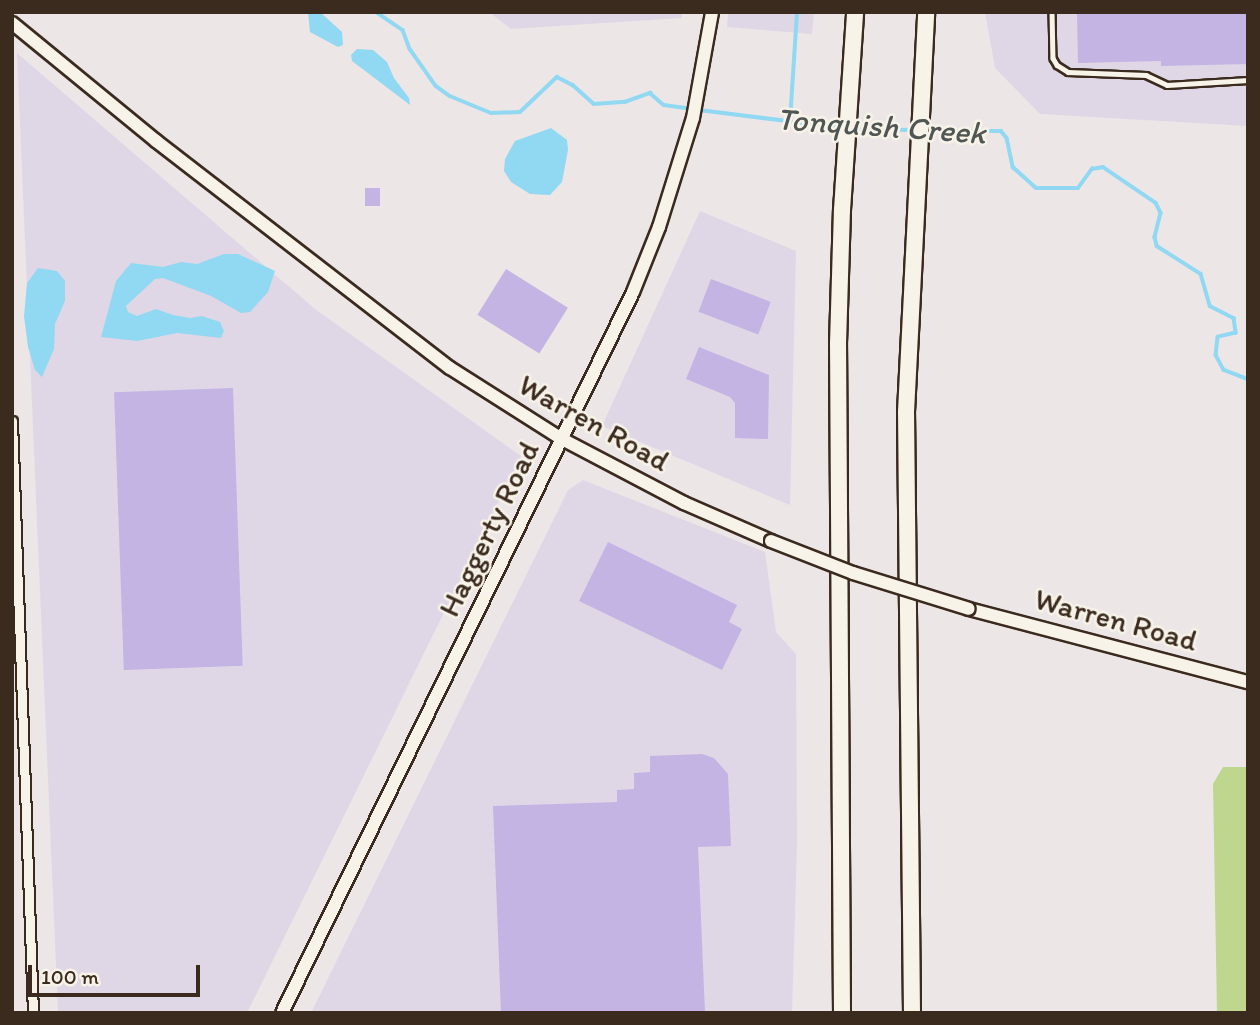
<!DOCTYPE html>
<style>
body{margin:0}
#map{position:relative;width:1260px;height:1025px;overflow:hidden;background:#ede6e7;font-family:Itim,sans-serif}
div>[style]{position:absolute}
.built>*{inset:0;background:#e0d7e6}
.green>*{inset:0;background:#bed68d}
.water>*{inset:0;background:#91d8f2}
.stream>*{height:3.5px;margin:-1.75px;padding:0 1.75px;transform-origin:1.75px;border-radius:1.75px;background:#91d8f2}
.building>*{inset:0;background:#c3b4e4;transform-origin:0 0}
.roads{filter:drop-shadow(2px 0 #3b2a1e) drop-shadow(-2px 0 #3b2a1e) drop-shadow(0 2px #3b2a1e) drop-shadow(0 -2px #3b2a1e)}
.service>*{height:4.5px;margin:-2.25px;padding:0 2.25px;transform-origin:2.25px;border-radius:2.25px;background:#f7f3e8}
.minor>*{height:9px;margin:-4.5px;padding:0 4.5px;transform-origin:4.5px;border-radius:4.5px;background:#f7f3e8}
.secondary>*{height:12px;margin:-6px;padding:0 6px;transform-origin:6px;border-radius:6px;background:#f7f3e8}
.motorway>*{height:16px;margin:-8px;padding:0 8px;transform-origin:8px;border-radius:8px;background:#f7f3e8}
.bridges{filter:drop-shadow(2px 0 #3b2a1e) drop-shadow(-2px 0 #3b2a1e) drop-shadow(0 2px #3b2a1e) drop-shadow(0 -2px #3b2a1e)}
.secondary-bridge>*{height:12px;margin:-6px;padding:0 6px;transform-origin:6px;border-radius:6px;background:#f7f3e8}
span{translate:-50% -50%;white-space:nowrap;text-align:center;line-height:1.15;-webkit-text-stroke:5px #f7f3e8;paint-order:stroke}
.street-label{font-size:30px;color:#3b2a1e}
.water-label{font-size:32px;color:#505653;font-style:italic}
.frame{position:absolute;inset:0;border:14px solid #3b2a1e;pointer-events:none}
.scale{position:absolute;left:28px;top:965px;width:172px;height:32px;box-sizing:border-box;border:4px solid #3b2a1e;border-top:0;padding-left:9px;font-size:21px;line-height:24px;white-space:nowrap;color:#3b2a1e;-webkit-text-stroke:5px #f7f3e8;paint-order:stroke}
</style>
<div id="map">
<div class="built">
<div style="clip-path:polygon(489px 12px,682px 12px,682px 18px,511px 29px)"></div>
<div style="clip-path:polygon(728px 12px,814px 12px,812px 34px,727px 27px)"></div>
<div style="clip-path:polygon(985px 12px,1248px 12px,1248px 126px,1040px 114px,995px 68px)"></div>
<div style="clip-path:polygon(17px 53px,315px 309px,521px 456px,247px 1013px,58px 1013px)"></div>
<div style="clip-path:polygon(700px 211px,796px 251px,790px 505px,602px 426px)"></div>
<div style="clip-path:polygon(583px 480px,765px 552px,776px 632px,796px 654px,797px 844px,792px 1013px,311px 1013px,568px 490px)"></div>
</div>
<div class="green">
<div style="clip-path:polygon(1223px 767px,1248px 767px,1248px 1013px,1217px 1013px,1213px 784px)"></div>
</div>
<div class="water">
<div style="clip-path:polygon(308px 12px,320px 12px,342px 32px,343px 45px,338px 47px,310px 32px)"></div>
<div style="clip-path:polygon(357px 49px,373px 50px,387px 62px,394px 78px,409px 98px,410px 105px,352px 61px,351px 55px)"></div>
<div style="clip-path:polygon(551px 128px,567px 140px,568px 150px,562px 182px,550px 195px,530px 194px,511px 182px,504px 171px,505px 159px,515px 141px)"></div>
<div style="clip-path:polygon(224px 254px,238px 254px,275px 271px,268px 292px,250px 312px,241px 313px,211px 296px,163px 278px,155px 279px,126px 306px,128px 312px,137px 316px,156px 309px,173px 315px,190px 318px,202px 316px,220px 322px,224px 331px,221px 338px,177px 333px,137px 341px,101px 337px,116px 281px,131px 263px,163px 267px,181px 262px,197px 264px)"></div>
<div style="clip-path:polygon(38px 268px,57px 271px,65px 281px,65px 301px,55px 324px,54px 349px,42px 377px,35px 370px,28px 347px,24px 316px,27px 283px)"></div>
</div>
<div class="stream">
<div style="left:376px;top:12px;width:32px;rotate:34deg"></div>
<div style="left:403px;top:30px;width:20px;rotate:70deg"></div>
<div style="left:410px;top:49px;width:45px;rotate:54.9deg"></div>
<div style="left:436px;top:86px;width:17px;rotate:36deg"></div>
<div style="left:450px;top:96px;width:44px;rotate:22.5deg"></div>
<div style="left:491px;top:113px;width:29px;rotate:-2deg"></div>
<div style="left:520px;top:112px;width:51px;rotate:-43.4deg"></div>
<div style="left:557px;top:77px;width:18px;rotate:27deg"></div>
<div style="left:573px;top:85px;width:28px;rotate:42deg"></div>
<div style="left:594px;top:104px;width:31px;rotate:-4deg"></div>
<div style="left:625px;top:102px;width:27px;rotate:-20deg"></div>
<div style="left:650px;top:93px;width:18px;rotate:41deg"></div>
<div style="left:664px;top:105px;width:27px;rotate:8deg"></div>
<div style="left:699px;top:110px;width:146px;rotate:7.1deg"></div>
<div style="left:790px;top:121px;width:109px;rotate:-86.3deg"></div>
<div style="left:851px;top:129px;width:63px;rotate:0.9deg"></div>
<div style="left:925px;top:131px;width:76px"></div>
<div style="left:1001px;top:131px;width:9px;rotate:49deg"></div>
<div style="left:1007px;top:138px;width:30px;rotate:78deg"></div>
<div style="left:1013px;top:167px;width:31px;rotate:42deg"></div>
<div style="left:1036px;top:188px;width:42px"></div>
<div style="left:1078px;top:188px;width:24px;rotate:-54deg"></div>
<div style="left:1092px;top:169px;width:11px;rotate:-10deg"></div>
<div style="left:1103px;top:167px;width:64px;rotate:34.2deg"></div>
<div style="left:1156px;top:203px;width:11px;rotate:63deg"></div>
<div style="left:1161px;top:213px;width:25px;rotate:104deg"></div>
<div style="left:1155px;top:237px;width:9px;rotate:77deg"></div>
<div style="left:1157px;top:246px;width:52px;rotate:32.5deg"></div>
<div style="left:1201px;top:274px;width:33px;rotate:74deg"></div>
<div style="left:1210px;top:306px;width:27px;rotate:27deg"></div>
<div style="left:1234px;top:318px;width:15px;rotate:82deg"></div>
<div style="left:1236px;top:333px;width:18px;rotate:167deg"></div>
<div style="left:1218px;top:337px;width:18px;rotate:96deg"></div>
<div style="left:1216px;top:355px;width:17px;rotate:62deg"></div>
<div style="left:1224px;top:370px;width:26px;rotate:21deg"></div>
</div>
<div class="building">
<div style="clip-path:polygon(1077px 12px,1248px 12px,1248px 64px,1161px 66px,1161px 61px,1078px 63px)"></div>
<div style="left:365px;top:188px;width:15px;height:18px"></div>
<div style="left:506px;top:269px;width:73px;height:54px;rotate:32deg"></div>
<div style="left:711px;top:279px;width:64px;height:35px;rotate:21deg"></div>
<div style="clip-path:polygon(699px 347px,769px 375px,768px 439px,735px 438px,735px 403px,730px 397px,686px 379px)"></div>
<div style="left:233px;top:388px;width:278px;height:119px;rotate:88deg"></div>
<div style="clip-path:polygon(608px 542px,737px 605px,729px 622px,742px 629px,722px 670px,579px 601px)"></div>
<div style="clip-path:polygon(702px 754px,714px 758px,728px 774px,731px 846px,698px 847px,705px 1013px,501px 1013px,493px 806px,617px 802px,617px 790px,634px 789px,634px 773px,650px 772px,650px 756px)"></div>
</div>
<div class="roads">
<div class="service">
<div style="left:1052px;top:12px;width:46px;rotate:88.8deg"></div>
<div style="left:1053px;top:58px;width:8px;rotate:60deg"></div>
<div style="left:1057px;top:65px;width:13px;rotate:32deg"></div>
<div style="left:1068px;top:72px;width:78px;rotate:2.2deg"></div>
<div style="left:1146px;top:75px;width:23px;rotate:25deg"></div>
<div style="left:1167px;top:85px;width:81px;rotate:-3.5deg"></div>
</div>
<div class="minor">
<div style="left:12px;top:421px;width:592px;rotate:87.97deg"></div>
</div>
<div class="secondary">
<div style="left:12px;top:23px;width:186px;rotate:39.3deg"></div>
<div style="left:156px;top:141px;width:371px;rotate:37.7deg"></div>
<div style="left:450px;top:368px;width:133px;rotate:32.4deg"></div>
<div style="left:562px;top:439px;width:138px;rotate:27.7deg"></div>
<div style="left:684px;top:503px;width:95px;rotate:23.6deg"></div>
<div style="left:969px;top:609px;width:288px;rotate:14.7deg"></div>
<div style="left:282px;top:1013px;width:802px;rotate:-64.04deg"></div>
<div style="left:633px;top:292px;width:70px;rotate:-68.2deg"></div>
<div style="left:659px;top:227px;width:114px;rotate:-72.7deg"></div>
<div style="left:693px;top:118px;width:108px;rotate:-79.8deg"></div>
</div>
<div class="motorway">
<div style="left:842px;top:1013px;width:669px;rotate:-90.34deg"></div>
<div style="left:838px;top:344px;width:134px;rotate:-88.3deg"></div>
<div style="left:842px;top:210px;width:198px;rotate:-86.2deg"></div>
<div style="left:912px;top:1013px;width:601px;rotate:-90.57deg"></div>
<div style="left:906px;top:412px;width:400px;rotate:-87.1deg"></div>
</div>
</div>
<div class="bridges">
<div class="secondary-bridge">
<div style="left:771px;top:541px;width:88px;rotate:21.3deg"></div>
<div style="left:853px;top:573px;width:121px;rotate:17.2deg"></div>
</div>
</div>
<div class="street-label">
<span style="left:594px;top:423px;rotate:29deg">Warren Road</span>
<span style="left:489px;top:529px;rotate:-64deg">Haggerty Road</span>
<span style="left:1116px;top:620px;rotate:15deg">Warren Road</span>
</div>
<div class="water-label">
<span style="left:881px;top:126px;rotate:4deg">Tonquish Creek</span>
</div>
<div class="frame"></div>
<div class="scale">100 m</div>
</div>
